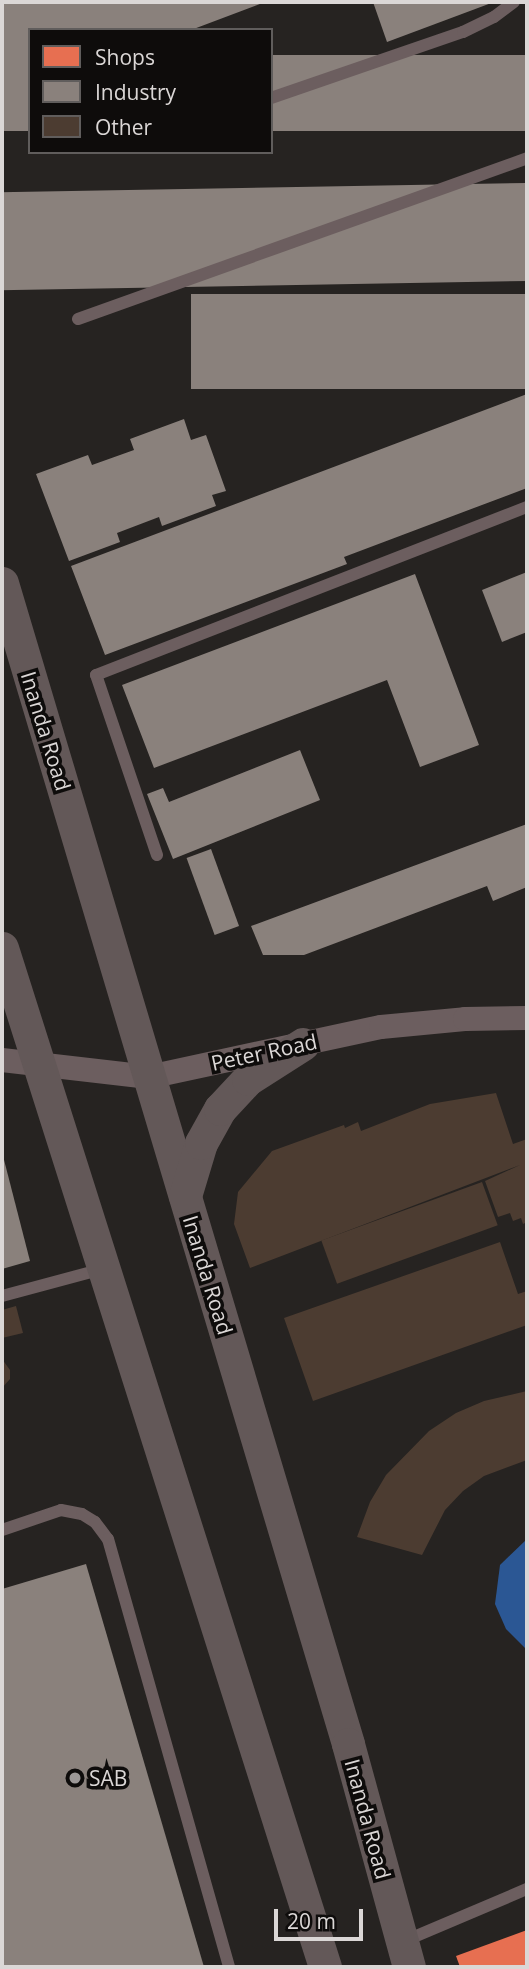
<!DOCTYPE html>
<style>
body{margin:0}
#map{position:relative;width:529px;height:1969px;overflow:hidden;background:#262321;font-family:"Open Sans",sans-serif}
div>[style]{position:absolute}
.water>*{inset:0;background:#2b5794}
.shops>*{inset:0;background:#e76f51}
.industry>*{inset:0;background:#8a817c;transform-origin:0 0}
.building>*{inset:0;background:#4c3c31;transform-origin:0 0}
.lane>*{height:12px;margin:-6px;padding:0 6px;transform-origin:6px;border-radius:6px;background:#6c5e5f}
.street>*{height:24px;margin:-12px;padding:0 12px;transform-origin:12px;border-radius:12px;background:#6c5e5f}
.secondary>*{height:33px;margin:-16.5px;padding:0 16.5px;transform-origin:16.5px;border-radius:16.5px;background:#635858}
.dots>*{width:19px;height:19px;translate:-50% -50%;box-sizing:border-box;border:4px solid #0e0c0b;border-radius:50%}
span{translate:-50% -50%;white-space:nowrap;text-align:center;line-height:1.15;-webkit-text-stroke:7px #0e0c0b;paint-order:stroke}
.street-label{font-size:21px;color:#dbd7d6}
.poi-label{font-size:21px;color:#dbd7d6}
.left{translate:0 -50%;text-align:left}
.frame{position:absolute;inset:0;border:4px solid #dbd7d6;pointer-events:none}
.legend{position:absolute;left:28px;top:28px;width:245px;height:126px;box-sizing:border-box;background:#0e0c0b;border:2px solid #605d5c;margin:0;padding:9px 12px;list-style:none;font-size:21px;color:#dbd7d6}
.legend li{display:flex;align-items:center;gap:14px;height:35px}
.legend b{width:35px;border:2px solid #605d5c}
.scale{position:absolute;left:274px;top:1909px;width:89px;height:32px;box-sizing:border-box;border:4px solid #dbd7d6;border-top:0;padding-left:9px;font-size:21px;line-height:24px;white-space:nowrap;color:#dbd7d6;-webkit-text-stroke:5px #0e0c0b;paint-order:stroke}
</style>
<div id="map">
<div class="water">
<div style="clip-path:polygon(527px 1539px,527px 1650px,506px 1629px,495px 1604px,500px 1565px)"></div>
</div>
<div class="shops">
<div style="clip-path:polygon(527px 1930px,527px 1967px,460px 1967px,456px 1956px)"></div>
</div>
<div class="industry">
<div style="clip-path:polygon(2px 2px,265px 2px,191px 30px,30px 30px,30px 90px,2px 100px)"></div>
<div style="clip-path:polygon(373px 2px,494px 2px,387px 42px)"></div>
<div style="left:527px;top:55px;width:76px;height:561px;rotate:90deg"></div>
<div style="left:526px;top:183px;width:98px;height:559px;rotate:89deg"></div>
<div style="left:527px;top:294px;width:95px;height:336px;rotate:90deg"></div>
<div style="clip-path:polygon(527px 394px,527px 488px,344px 557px,347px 564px,105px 655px,71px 566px)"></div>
<div style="clip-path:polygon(184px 419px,191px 440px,206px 435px,226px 491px,212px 495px,216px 506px,162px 526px,159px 517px,117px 533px,120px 542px,69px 561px,36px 474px,88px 455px,92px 465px,134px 450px,130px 439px)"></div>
<div style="clip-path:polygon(527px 572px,527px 632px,502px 642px,482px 590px)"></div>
<div style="clip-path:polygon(415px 574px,479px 745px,420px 767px,387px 680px,154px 768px,122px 685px)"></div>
<div style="clip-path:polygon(300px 750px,320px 800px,173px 859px,147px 794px,163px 788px,169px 802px)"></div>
<div style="clip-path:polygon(527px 824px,527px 887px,493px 901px,487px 886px,304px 955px,263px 955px,251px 926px)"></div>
<div style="left:211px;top:849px;width:82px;height:26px;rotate:70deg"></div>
<div style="clip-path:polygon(2px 1152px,30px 1261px,2px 1269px)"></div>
<div style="clip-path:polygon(86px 1564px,204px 1967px,2px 1967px,2px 1589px)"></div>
</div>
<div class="building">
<div style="clip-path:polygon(496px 1093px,513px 1144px,527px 1139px,525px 1166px,527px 1222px,523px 1224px,521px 1218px,513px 1221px,510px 1213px,498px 1217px,485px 1181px,520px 1165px,250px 1268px,234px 1224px,238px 1192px,272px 1151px,344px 1125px,345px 1128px,358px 1122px,361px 1131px,430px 1104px)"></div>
<div style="left:482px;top:1182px;width:46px;height:171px;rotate:70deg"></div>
<div style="clip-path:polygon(500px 1242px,518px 1294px,527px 1291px,527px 1325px,313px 1401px,284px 1318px)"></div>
<div style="clip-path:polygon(16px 1306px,23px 1333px,2px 1338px,2px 1310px)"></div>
<div style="clip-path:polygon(2px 1359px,10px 1370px,10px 1379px,2px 1388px)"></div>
<div style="clip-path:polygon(527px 1391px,527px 1460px,484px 1476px,463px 1491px,445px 1510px,422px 1555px,357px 1537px,370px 1502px,386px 1475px,429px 1431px,456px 1413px,484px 1401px)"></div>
</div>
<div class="lane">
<div style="left:271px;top:98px;width:203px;rotate:-19deg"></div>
<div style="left:463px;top:32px;width:34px;rotate:-26deg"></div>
<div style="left:494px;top:17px;width:25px;rotate:-37deg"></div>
<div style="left:78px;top:319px;width:477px;rotate:-19.7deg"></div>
<div style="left:157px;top:855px;width:190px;rotate:-108.7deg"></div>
<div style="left:96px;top:675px;width:463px;rotate:-21.3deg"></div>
<div style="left:2px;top:1296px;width:105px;rotate:-15deg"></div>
<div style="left:2px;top:1530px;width:62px;rotate:-18.7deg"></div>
<div style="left:61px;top:1510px;width:21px;rotate:11deg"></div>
<div style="left:82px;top:1514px;width:15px;rotate:32deg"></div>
<div style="left:95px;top:1522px;width:21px;rotate:53deg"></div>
<div style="left:108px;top:1539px;width:445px;rotate:74.2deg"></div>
<div style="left:402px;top:1942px;width:136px;rotate:-23deg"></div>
</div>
<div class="street">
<div style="left:2px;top:1060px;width:148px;rotate:6.6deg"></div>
<div style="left:149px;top:1077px;width:237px;rotate:-12.2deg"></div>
<div style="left:381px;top:1027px;width:84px;rotate:-5.4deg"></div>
<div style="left:465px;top:1019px;width:62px;rotate:-0.9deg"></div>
</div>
<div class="secondary">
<div style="left:2px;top:583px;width:1211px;rotate:73.4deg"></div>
<div style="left:348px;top:1744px;width:231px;rotate:74.7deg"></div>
<div style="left:2px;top:948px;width:1069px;rotate:72.41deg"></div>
<div style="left:185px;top:1196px;width:55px;rotate:-73.2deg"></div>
<div style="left:201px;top:1143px;width:39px;rotate:-61deg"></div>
<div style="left:220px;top:1109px;width:41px;rotate:-47deg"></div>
<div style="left:248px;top:1079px;width:65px;rotate:-32.5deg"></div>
</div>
<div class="dots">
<div style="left:75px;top:1778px;background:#9c9897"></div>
</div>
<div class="street-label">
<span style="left:46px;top:731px;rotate:73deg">Inanda Road</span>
<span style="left:264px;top:1052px;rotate:-12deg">Peter Road</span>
<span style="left:208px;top:1275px;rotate:73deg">Inanda Road</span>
<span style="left:368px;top:1819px;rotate:75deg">Inanda Road</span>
</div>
<div class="poi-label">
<span class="left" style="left:89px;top:1778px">SAB</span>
</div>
<div class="frame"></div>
<ul class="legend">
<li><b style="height:19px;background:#e76f51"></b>Shops</li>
<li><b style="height:19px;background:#8a817c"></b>Industry</li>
<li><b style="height:19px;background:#4c3c31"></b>Other</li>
</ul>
<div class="scale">20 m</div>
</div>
